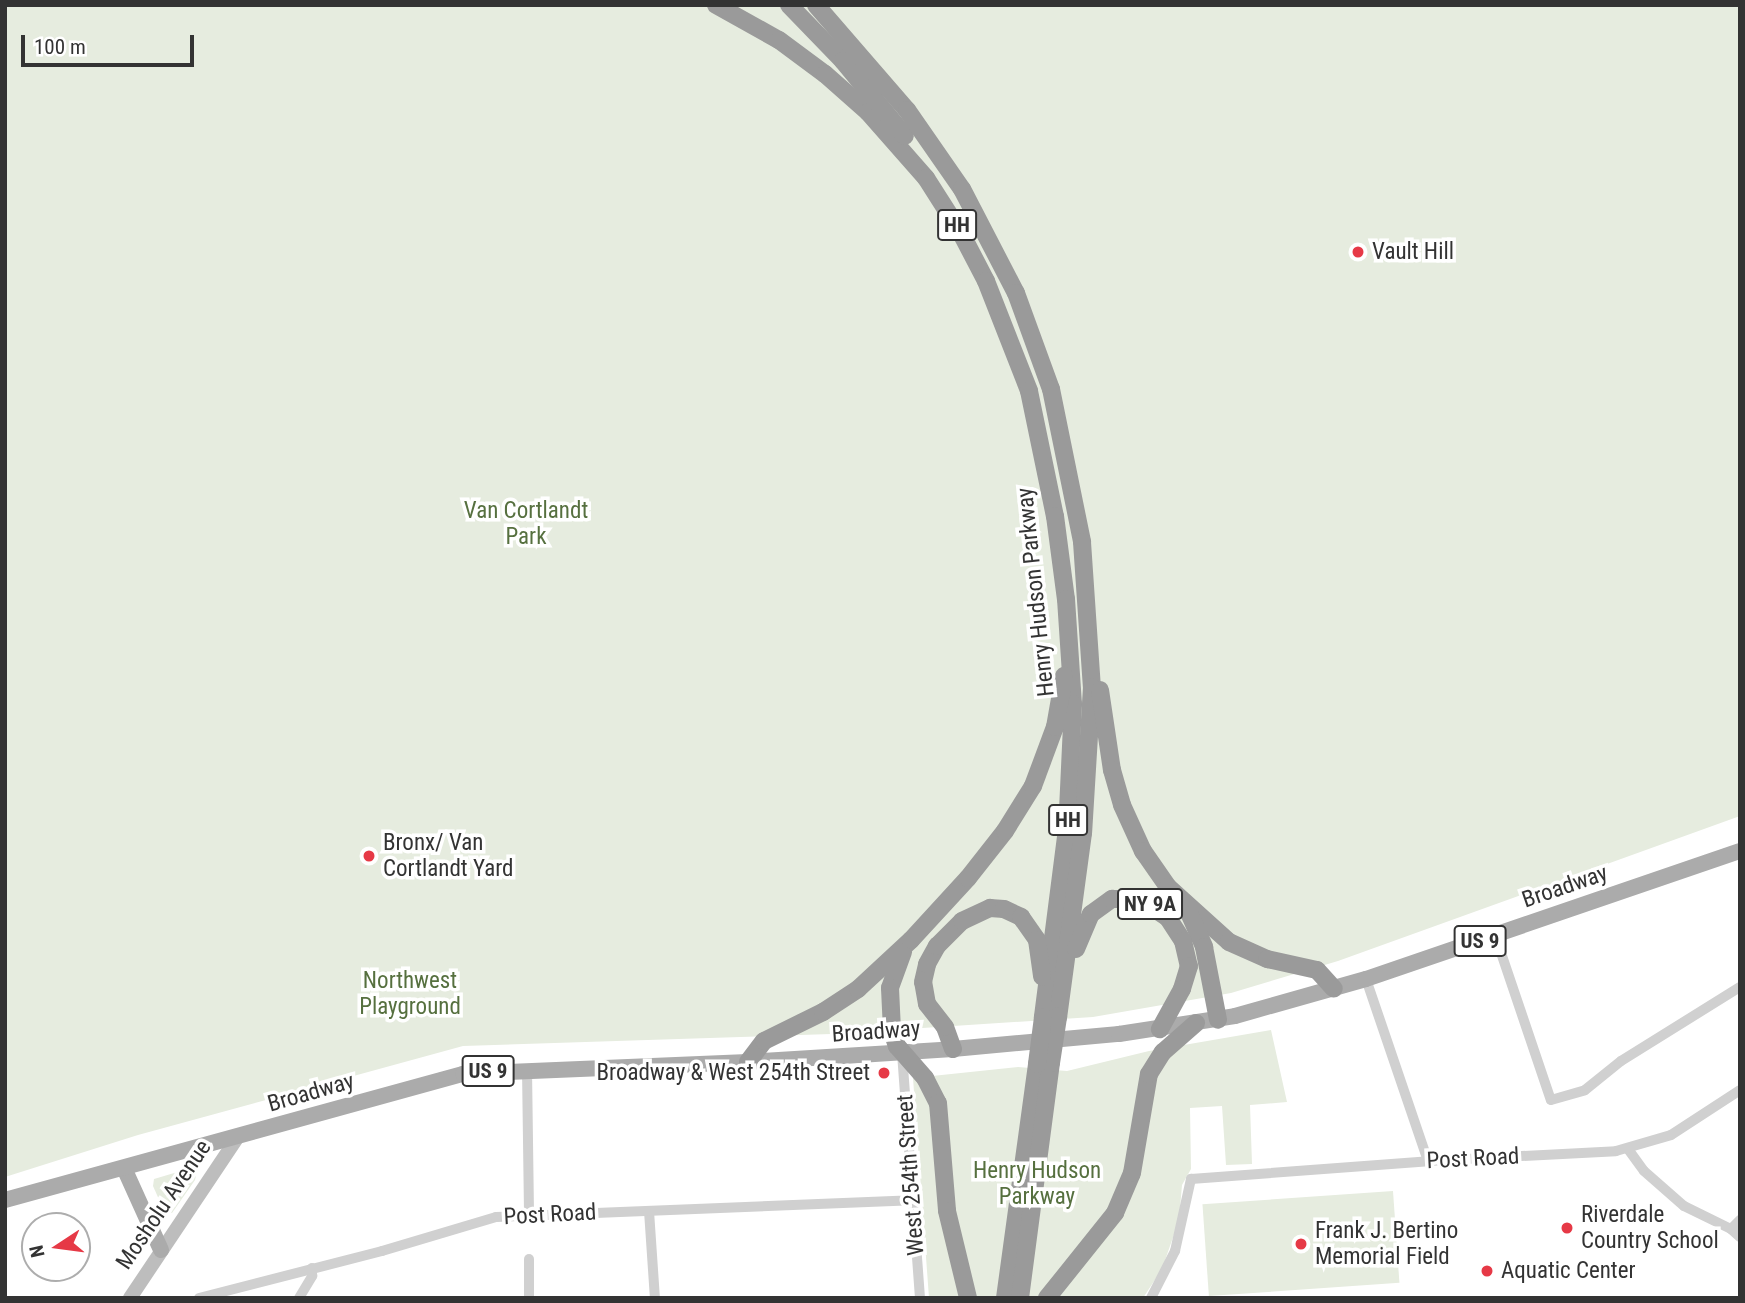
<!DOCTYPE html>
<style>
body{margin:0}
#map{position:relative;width:1745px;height:1303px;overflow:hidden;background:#fff;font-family:"Roboto Condensed",sans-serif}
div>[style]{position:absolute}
.green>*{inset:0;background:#e6ecdf;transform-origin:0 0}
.street>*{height:10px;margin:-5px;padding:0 5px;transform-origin:5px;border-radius:5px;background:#d0d0d0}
.secondary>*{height:14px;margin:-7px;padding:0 7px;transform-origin:7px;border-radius:7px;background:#bdbdbd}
.primary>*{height:16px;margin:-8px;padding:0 8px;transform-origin:8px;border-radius:8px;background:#ababab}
.highway>*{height:18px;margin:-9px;padding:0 9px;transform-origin:9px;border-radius:9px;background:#9a9a9a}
.highway-bridge>*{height:18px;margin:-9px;padding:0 9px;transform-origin:9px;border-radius:9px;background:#9a9a9a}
.dots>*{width:19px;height:19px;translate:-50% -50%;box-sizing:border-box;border:4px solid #fff;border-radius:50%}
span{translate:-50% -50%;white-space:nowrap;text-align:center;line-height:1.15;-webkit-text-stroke:7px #fff;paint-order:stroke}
.shield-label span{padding:2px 5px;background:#fff;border:2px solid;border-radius:5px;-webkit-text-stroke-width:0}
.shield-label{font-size:21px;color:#333;font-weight:700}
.poi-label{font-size:23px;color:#333}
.left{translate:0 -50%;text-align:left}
.right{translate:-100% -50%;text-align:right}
.park-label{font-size:23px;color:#56703f}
.street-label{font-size:23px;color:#333}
.frame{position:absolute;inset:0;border:7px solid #333;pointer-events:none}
.north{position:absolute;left:21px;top:1212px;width:70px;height:70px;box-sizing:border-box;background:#fff;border:2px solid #adadad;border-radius:50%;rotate:257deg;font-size:19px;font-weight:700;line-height:28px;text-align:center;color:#333}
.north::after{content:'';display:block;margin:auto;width:24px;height:32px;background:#e63946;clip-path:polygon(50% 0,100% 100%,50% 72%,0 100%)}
.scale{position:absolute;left:21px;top:35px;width:173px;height:32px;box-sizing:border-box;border:4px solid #333;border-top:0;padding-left:9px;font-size:21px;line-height:24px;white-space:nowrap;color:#333;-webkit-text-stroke:5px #fff;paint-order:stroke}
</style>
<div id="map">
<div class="green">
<div style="clip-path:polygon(5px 5px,1740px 5px,1740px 816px,1338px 961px,1231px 993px,1093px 1017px,831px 1034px,463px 1046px,138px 1135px,5px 1177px)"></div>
<div style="clip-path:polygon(1271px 1030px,1287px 1102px,1250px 1105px,1252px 1164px,1226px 1165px,1222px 1106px,1190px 1108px,1191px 1169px,1182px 1185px,1179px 1220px,1162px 1269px,1143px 1298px,929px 1298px,913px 1078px,1018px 1067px,1067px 1071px,1149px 1051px)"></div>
<div style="clip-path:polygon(191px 1168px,197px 1171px,195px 1180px,172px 1213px,165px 1213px,153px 1186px,154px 1179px)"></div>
<div style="left:1393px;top:1191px;width:92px;height:191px;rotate:86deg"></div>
</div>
<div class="street">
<div style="left:1495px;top:935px;width:174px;rotate:71.3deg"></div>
<div style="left:1551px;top:1100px;width:35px;rotate:-16deg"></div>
<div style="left:1585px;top:1090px;width:46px;rotate:-38.9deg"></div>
<div style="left:1621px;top:1061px;width:140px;rotate:-31.9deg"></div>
<div style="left:1366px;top:979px;width:192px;rotate:71.2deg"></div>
<div style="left:902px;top:1053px;width:246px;rotate:85.8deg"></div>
<div style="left:527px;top:1069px;width:146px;rotate:89.2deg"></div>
<div style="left:1628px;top:1149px;width:27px;rotate:54deg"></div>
<div style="left:1644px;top:1171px;width:53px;rotate:41.2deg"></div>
<div style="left:1684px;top:1206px;width:52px;rotate:26.1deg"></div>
<div style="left:1731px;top:1229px;width:12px;rotate:42deg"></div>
<div style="left:649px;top:1211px;width:87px;rotate:86.1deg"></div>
<div style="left:1731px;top:1229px;width:13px;rotate:-45deg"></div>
<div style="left:529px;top:1259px;width:39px;rotate:90deg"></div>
<div style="left:199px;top:1298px;width:189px;rotate:-14.4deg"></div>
<div style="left:382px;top:1251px;width:119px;rotate:-16.6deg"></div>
<div style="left:496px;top:1217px;width:416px;rotate:-2.3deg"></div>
<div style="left:299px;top:1298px;width:26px;rotate:-59deg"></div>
<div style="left:312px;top:1276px;width:8px;rotate:-90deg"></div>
<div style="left:1151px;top:1298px;width:53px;rotate:-62.9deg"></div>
<div style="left:1175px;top:1251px;width:74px;rotate:-77.5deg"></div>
<div style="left:1191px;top:1179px;width:238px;rotate:-4.3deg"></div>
<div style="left:1428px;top:1161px;width:188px;rotate:-3deg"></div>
<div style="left:1616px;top:1151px;width:57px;rotate:-16.2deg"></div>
<div style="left:1671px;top:1135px;width:82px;rotate:-33.1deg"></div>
</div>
<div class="secondary">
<div style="left:130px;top:1298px;width:192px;rotate:-56.2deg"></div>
</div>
<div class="primary">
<div style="left:124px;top:1168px;width:90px;rotate:65.7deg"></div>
<div style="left:5px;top:1200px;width:475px;rotate:-15.4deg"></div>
<div style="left:463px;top:1074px;width:285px;rotate:-2.4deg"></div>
<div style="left:748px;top:1062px;width:205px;rotate:-3.6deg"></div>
<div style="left:953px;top:1049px;width:167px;rotate:-5.2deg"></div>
<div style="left:1119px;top:1034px;width:117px;rotate:-8.8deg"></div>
<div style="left:1235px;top:1016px;width:136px;rotate:-15.8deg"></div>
<div style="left:1366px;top:979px;width:395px;rotate:-18.9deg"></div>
</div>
<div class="highway">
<div style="left:716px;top:5px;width:72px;rotate:29.1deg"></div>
<div style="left:779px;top:40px;width:57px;rotate:36.5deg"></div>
<div style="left:825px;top:74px;width:57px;rotate:41.5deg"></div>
<div style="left:868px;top:112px;width:88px;rotate:48.7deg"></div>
<div style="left:926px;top:178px;width:65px;rotate:57.5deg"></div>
<div style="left:961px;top:233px;width:54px;rotate:62.5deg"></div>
<div style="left:986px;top:281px;width:118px;rotate:68.6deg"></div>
<div style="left:1029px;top:391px;width:128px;rotate:78.3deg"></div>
<div style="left:1055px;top:516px;width:84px;rotate:82.5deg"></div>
<div style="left:1066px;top:599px;width:105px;rotate:86.2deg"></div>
<div style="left:1073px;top:704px;width:125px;rotate:92.7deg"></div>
<div style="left:1067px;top:829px;width:190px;rotate:97.3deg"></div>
<div style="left:789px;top:5px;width:78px;rotate:46deg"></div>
<div style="left:843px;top:61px;width:97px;rotate:50.4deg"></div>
<div style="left:816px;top:5px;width:139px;rotate:49.1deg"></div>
<div style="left:907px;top:110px;width:96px;rotate:55.2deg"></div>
<div style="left:962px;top:189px;width:117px;rotate:62.6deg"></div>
<div style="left:1016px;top:293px;width:102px;rotate:70deg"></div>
<div style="left:1051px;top:389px;width:156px;rotate:78.5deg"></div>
<div style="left:1082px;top:542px;width:145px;rotate:86.1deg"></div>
<div style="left:1092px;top:687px;width:146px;rotate:93.5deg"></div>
<div style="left:1083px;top:833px;width:186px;rotate:97.7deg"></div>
<div style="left:1100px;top:690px;width:81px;rotate:81.5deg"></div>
<div style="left:1112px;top:770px;width:36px;rotate:74deg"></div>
<div style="left:1122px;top:805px;width:51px;rotate:65.5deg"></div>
<div style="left:1143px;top:851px;width:44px;rotate:55.2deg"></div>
<div style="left:1168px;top:887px;width:82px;rotate:42deg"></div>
<div style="left:1229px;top:942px;width:42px;rotate:24.1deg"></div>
<div style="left:1267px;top:959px;width:51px;rotate:12.4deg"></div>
<div style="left:1317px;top:970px;width:25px;rotate:48deg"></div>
<div style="left:1190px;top:915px;width:35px;rotate:66deg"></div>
<div style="left:1204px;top:947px;width:74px;rotate:79.1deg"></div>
<div style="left:1076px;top:949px;width:38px;rotate:-67deg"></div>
<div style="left:1091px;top:914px;width:26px;rotate:-36deg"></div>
<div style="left:1112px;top:899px;width:28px"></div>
<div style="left:1140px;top:899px;width:34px;rotate:34deg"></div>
<div style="left:1168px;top:918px;width:27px;rotate:57deg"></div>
<div style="left:1183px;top:941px;width:26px;rotate:77deg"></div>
<div style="left:1189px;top:966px;width:24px;rotate:107deg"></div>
<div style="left:1182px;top:989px;width:46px;rotate:118.8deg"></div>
<div style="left:903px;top:952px;width:38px;rotate:110deg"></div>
<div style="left:890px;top:988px;width:43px;rotate:87.3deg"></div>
<div style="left:892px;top:1031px;width:16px;rotate:72deg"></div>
<div style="left:897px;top:1046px;width:43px;rotate:48.8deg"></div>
<div style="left:925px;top:1078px;width:28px;rotate:63deg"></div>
<div style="left:938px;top:1103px;width:108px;rotate:85.2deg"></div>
<div style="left:947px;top:1211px;width:89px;rotate:76.4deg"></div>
<div style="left:953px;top:1049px;width:23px;rotate:-110deg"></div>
<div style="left:945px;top:1027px;width:29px;rotate:-128deg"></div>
<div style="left:927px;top:1004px;width:22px;rotate:-100deg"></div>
<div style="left:923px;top:982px;width:18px;rotate:-77deg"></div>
<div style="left:927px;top:964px;width:21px;rotate:-61deg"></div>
<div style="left:937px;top:946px;width:35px;rotate:-45deg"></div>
<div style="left:962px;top:921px;width:31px;rotate:-25deg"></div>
<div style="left:990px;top:908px;width:14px;rotate:4deg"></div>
<div style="left:1004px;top:909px;width:19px;rotate:25deg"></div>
<div style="left:1021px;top:917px;width:28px;rotate:55deg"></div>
<div style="left:1037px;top:940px;width:37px;rotate:82deg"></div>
<div style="left:748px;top:1062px;width:26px;rotate:-53deg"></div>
<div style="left:764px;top:1041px;width:66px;rotate:-26.2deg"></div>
<div style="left:823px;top:1012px;width:42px;rotate:-33.3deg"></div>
<div style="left:858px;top:989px;width:72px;rotate:-42.8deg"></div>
<div style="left:911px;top:940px;width:84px;rotate:-47.4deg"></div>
<div style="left:968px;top:878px;width:60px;rotate:-51.8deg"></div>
<div style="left:1005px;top:831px;width:53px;rotate:-58.1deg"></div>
<div style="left:1033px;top:786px;width:63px;rotate:-69.6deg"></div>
<div style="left:1055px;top:727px;width:52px;rotate:-80deg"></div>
<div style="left:1005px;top:1298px;width:236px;rotate:-82.2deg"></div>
<div style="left:1020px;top:1298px;width:237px;rotate:-82.5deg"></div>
<div style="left:1047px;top:1298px;width:109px;rotate:-51.3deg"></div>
<div style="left:1115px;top:1213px;width:43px;rotate:-67deg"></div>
<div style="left:1132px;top:1173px;width:100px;rotate:-80.3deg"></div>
<div style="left:1149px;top:1074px;width:26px;rotate:-58deg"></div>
<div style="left:1163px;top:1052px;width:44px;rotate:-41.3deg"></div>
</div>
<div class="highway-bridge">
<div style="left:1051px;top:1063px;width:47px;rotate:-81.3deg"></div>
<div style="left:1037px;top:1064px;width:47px;rotate:-82.7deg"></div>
</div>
<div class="dots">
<div style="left:1358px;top:252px;background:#e63946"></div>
<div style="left:369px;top:856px;background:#e63946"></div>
<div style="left:884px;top:1073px;background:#e63946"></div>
<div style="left:1567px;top:1228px;background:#e63946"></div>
<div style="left:1301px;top:1244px;background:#e63946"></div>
<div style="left:1487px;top:1271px;background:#e63946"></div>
</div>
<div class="shield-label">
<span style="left:957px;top:225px">HH</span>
<span style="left:1068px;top:820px">HH</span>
<span style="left:1150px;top:904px">NY 9A</span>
<span style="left:1480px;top:941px">US 9</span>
<span style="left:488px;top:1071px">US 9</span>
</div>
<div class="poi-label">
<span class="left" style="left:1372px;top:252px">Vault Hill</span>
<span class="left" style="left:383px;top:856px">Bronx/ Van<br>Cortlandt Yard</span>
<span class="right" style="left:870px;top:1073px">Broadway &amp; West 254th Street</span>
<span class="left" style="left:1581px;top:1228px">Riverdale<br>Country School</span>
<span class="left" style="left:1315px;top:1244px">Frank J. Bertino<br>Memorial Field</span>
<span class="left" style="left:1501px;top:1271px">Aquatic Center</span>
</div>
<div class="park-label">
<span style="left:526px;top:524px">Van Cortlandt<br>Park</span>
<span style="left:410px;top:994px">Northwest<br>Playground</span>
<span style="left:1037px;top:1184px">Henry Hudson<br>Parkway</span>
</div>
<div class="street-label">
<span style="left:1036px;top:592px;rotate:-96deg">Henry Hudson Parkway</span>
<span style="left:1565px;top:887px;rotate:-19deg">Broadway</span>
<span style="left:876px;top:1032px;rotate:-4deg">Broadway</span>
<span style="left:311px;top:1093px;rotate:-16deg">Broadway</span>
<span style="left:1473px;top:1159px;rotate:-3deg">Post Road</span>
<span style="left:911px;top:1175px;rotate:-94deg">West 254th Street</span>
<span style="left:164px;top:1205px;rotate:-56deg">Mosholu Avenue</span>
<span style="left:550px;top:1215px;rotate:-3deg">Post Road</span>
</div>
<div class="frame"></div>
<div class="north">N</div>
<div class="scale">100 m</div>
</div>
